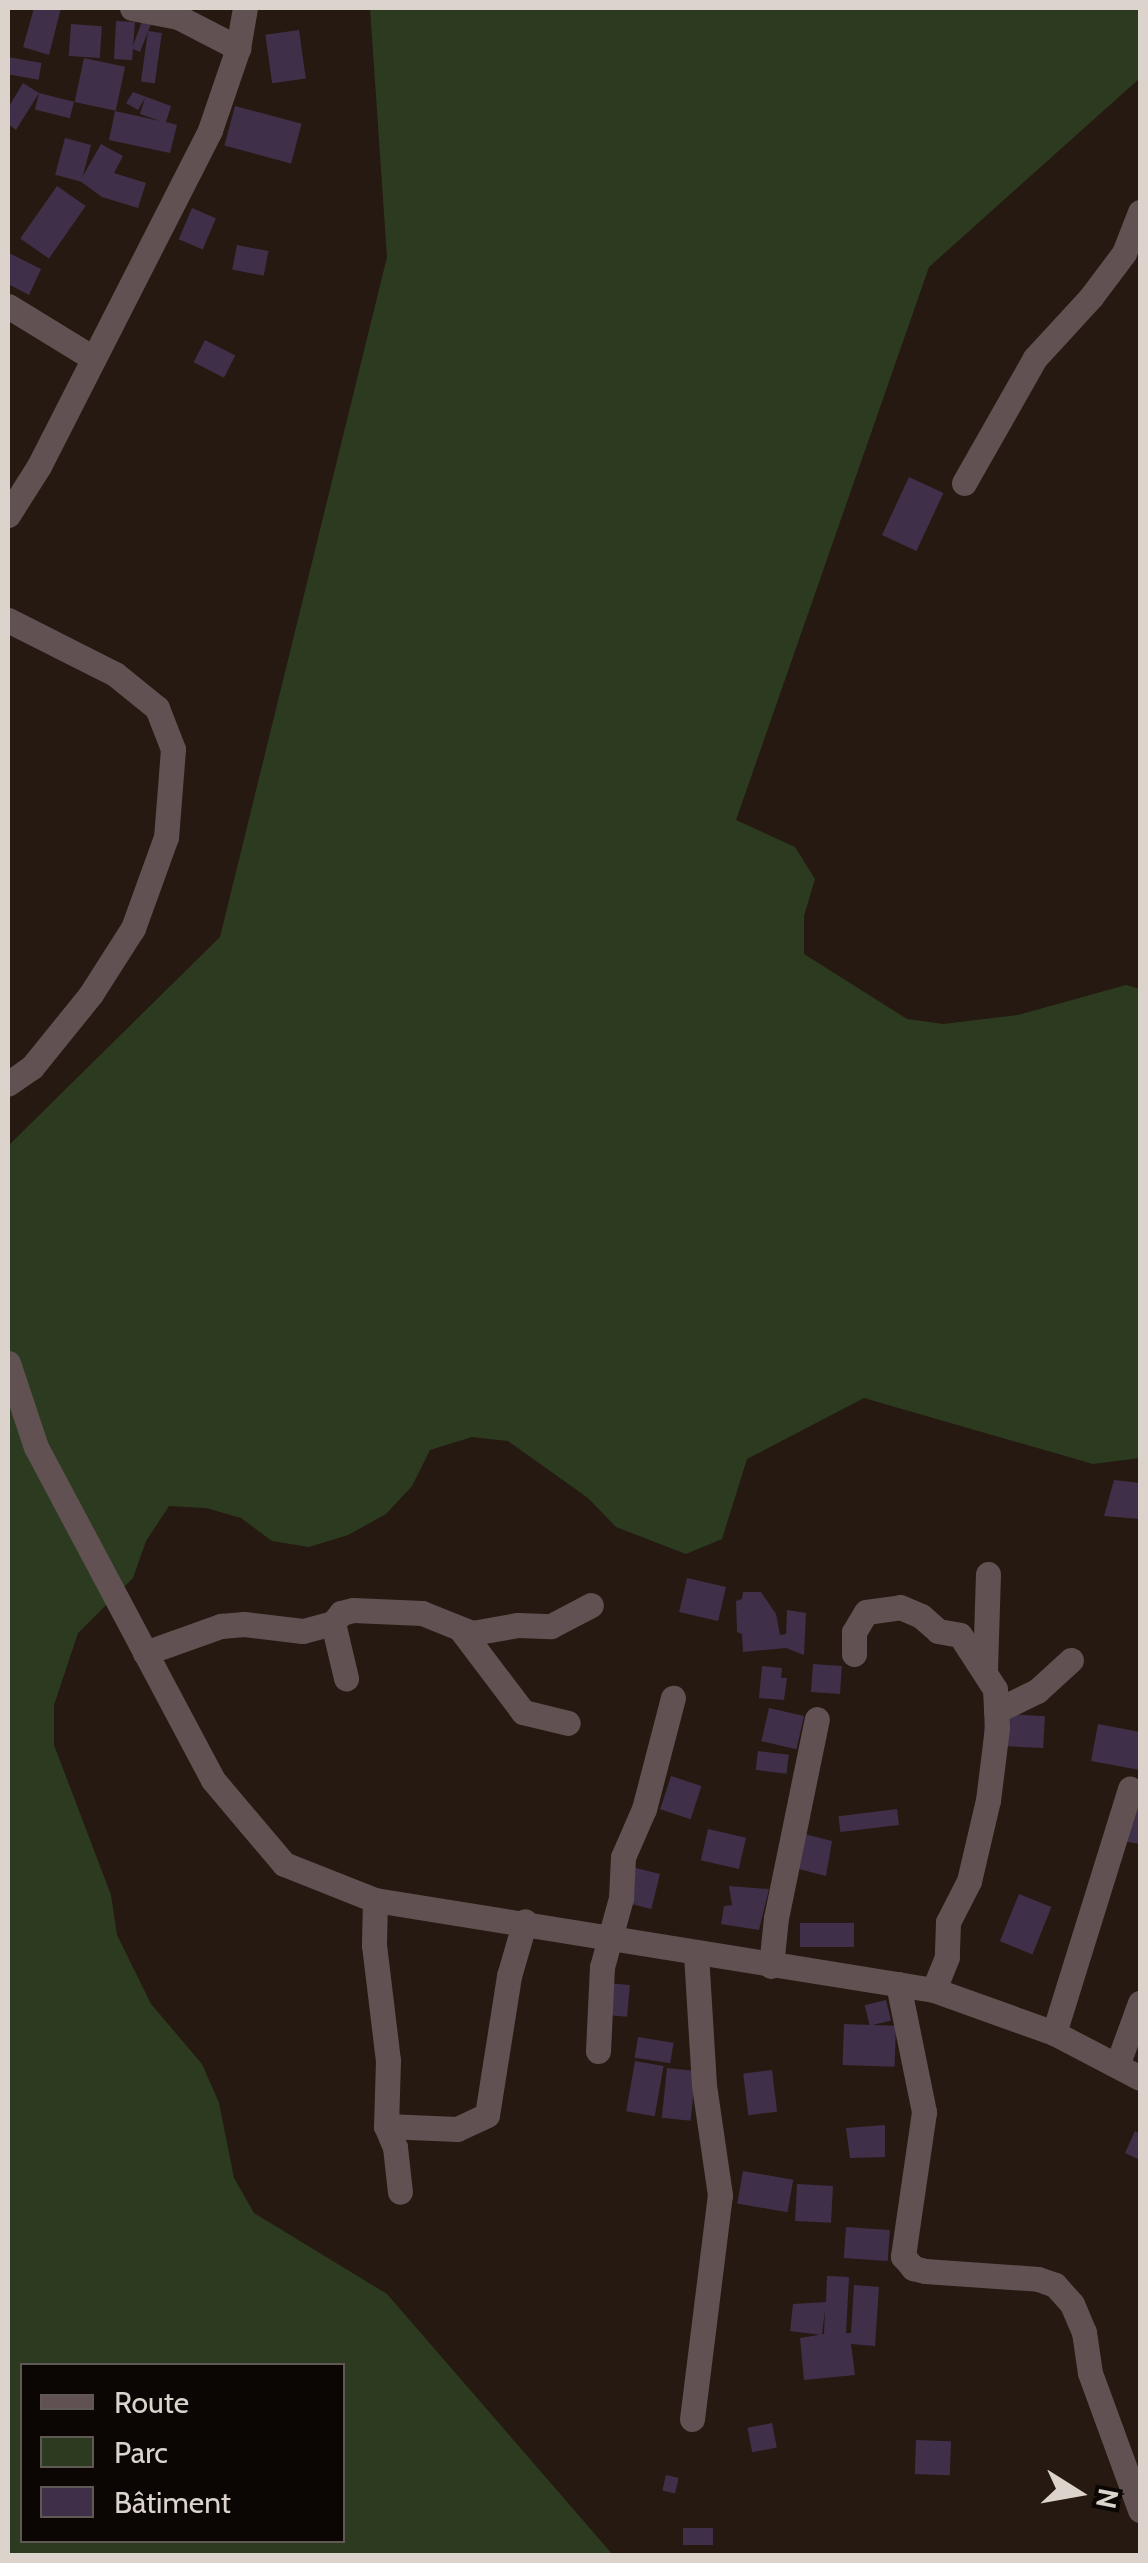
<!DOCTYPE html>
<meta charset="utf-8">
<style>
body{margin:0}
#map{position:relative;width:1148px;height:2563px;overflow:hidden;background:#261911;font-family:Cabin,sans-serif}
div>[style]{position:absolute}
.green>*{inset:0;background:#2c3b1f}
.building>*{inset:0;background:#402f49;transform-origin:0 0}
.minor>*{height:25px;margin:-12.5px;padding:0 12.5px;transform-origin:12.5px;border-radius:12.5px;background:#625152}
span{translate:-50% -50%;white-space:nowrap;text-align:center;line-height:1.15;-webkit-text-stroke:8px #0b0603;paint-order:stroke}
.frame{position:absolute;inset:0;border:10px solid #dcd3cd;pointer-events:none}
.legend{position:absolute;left:20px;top:2363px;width:325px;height:180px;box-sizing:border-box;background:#0b0603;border:2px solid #5f5854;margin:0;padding:12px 18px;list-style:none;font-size:30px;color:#dcd3cd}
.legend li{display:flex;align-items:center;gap:20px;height:50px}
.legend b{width:50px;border:2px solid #5f5854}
.north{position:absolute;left:1028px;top:2443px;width:100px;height:100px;-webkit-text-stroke:8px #0b0603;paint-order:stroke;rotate:101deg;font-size:28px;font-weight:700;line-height:40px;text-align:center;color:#dcd3cd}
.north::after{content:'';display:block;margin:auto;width:35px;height:45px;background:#dcd3cd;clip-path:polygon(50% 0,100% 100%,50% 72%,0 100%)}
</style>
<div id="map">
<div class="green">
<div style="clip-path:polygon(evenodd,370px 8px,1140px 8px,1140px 78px,929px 267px,736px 820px,795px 847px,815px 879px,804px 916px,804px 954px,907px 1019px,943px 1024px,1018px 1015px,1126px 985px,1140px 989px,1140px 1458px,1093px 1464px,864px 1398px,747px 1459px,722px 1539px,686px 1554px,616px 1527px,588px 1498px,508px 1441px,472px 1437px,430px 1450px,412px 1486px,386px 1514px,348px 1535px,309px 1547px,272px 1541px,241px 1518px,206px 1508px,169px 1506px,146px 1541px,133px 1578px,78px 1633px,54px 1705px,54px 1745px,111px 1895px,117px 1935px,151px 2004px,202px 2064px,219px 2103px,234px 2178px,254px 2213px,387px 2294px,613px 2555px,8px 2556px,8px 1146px,220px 937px,387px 257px,370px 8px,22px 2366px,342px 2366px,342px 2540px,22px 2540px,22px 2366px)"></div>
</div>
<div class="building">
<div style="clip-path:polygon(34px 8px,61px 8px,49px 55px,23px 47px)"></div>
<div style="clip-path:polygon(144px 15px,153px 19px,140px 52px,133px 49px,132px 60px,114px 59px,116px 21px,135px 22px,133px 46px)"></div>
<div style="left:71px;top:24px;width:31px;height:32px;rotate:4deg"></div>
<div style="left:299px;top:30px;width:49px;height:34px;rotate:82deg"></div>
<div style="left:148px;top:31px;width:14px;height:51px;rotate:8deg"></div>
<div style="left:8px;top:57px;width:34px;height:17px;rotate:10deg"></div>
<div style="left:84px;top:58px;width:42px;height:45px;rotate:12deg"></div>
<div style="clip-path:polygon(23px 83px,39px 93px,16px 130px,8px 124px,8px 108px)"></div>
<div style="clip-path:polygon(133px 92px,171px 106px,166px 122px,177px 125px,170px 153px,109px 140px,115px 111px,160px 121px,140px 114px,145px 98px,138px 110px,126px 103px)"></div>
<div style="left:39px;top:93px;width:36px;height:17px;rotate:14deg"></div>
<div style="left:235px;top:106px;width:69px;height:41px;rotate:15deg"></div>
<div style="left:65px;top:138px;width:27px;height:38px;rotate:15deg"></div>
<div style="clip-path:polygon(101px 144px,123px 156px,114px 173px,146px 183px,138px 208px,102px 197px,80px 181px)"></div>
<div style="left:57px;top:186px;width:35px;height:64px;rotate:35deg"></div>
<div style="left:192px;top:208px;width:26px;height:34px;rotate:23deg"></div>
<div style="left:237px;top:245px;width:32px;height:25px;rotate:11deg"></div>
<div style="clip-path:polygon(9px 253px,41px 269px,29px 295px,8px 284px)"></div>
<div style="left:205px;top:340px;width:34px;height:25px;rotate:27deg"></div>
<div style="left:909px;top:477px;width:38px;height:64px;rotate:25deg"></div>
<div style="clip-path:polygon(1114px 1480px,1140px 1483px,1140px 1519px,1104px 1516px)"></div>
<div style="left:687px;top:1578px;width:40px;height:35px;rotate:13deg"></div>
<div style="clip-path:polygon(743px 1592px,761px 1592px,776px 1614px,780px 1635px,786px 1634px,787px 1610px,806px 1613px,804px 1655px,786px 1648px,743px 1652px,742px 1634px,737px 1632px,736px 1601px,742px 1599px)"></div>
<div style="left:813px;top:1664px;width:29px;height:28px;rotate:4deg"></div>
<div style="clip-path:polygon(762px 1666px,782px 1668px,781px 1678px,787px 1678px,784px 1700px,759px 1698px)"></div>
<div style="left:769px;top:1708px;width:36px;height:34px;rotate:13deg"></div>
<div style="left:985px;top:1713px;width:60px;height:32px;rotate:3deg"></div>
<div style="clip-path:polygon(1098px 1724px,1140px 1732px,1140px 1770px,1091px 1761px)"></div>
<div style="left:758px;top:1751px;width:31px;height:19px;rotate:7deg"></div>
<div style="left:671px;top:1776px;width:32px;height:35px;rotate:18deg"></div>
<div style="clip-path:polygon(1140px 1790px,1140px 1844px,1122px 1841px)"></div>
<div style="left:897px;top:1809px;width:16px;height:59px;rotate:83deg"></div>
<div style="left:708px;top:1829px;width:39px;height:32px;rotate:13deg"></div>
<div style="clip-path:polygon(789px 1830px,832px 1841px,826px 1876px,787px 1866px)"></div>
<div style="left:628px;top:1866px;width:33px;height:36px;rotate:14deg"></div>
<div style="clip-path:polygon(729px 1886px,769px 1889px,759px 1930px,721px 1924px,724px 1906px,732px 1905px)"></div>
<div style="left:1019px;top:1894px;width:35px;height:51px;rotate:22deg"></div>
<div style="left:800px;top:1923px;width:54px;height:24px"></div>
<div style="left:597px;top:1982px;width:33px;height:32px;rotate:5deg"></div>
<div style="left:886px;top:2000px;width:21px;height:22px;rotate:76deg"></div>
<div style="left:844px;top:2024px;width:52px;height:41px;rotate:2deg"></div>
<div style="left:638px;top:2037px;width:36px;height:21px;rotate:9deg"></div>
<div style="left:635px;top:2061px;width:29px;height:51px;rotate:10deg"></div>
<div style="left:667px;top:2068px;width:29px;height:50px;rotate:6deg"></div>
<div style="left:772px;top:2070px;width:42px;height:29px;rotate:83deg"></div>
<div style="clip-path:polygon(885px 2125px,885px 2157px,850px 2158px,846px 2128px)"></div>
<div style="clip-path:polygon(1135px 2131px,1140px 2134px,1140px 2160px,1125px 2153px)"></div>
<div style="left:743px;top:2171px;width:51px;height:33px;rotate:10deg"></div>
<div style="left:797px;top:2184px;width:36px;height:37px;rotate:3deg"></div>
<div style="left:846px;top:2227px;width:44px;height:31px;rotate:4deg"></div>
<div style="clip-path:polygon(827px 2276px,849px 2277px,846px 2333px,851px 2333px,854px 2285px,879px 2287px,875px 2346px,851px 2344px,855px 2375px,804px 2380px,800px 2338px,824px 2334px,825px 2309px,822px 2335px,790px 2331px,793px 2304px,826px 2302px)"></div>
<div style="left:772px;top:2423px;width:25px;height:25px;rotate:79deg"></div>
<div style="left:916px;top:2440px;width:35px;height:34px;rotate:2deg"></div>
<div style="left:666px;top:2475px;width:13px;height:16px;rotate:13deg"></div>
<div style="left:683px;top:2528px;width:30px;height:17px"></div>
</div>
<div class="minor">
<div style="left:132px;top:8px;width:47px;rotate:11.1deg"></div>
<div style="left:178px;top:17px;width:68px;rotate:27.3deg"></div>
<div style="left:8px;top:306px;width:100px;rotate:31.5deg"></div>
<div style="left:964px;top:483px;width:144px;rotate:-60.4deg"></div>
<div style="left:1035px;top:358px;width:83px;rotate:-47.4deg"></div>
<div style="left:1091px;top:297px;width:55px;rotate:-53.1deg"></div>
<div style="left:1124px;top:253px;width:44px;rotate:-68.7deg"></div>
<div style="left:8px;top:515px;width:58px;rotate:-57.7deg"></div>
<div style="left:39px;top:466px;width:377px;rotate:-63deg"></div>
<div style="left:210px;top:130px;width:87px;rotate:-71.1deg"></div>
<div style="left:238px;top:48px;width:41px;rotate:-80.1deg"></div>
<div style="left:8px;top:620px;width:120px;rotate:26.8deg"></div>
<div style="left:115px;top:674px;width:54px;rotate:39deg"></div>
<div style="left:157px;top:708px;width:44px;rotate:68.7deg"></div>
<div style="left:173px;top:749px;width:88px;rotate:94.5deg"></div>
<div style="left:166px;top:837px;width:97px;rotate:109.9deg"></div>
<div style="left:133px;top:928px;width:78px;rotate:122.5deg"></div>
<div style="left:91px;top:994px;width:94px;rotate:128.9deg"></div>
<div style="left:32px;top:1067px;width:29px;rotate:145deg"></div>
<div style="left:8px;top:1363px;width:89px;rotate:71.6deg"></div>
<div style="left:36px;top:1447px;width:377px;rotate:62deg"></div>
<div style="left:213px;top:1780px;width:110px;rotate:49.8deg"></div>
<div style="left:284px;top:1864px;width:98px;rotate:21.6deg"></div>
<div style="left:375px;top:1900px;width:566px;rotate:9.15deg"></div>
<div style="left:934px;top:1990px;width:127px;rotate:19.7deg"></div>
<div style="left:1054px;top:2033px;width:97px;rotate:27.6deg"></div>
<div style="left:333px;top:1623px;width:57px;rotate:76.7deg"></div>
<div style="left:461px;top:1630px;width:103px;rotate:52.9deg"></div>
<div style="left:523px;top:1712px;width:46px;rotate:13.7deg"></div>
<div style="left:145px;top:1653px;width:81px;rotate:-19.6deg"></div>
<div style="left:221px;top:1626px;width:23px;rotate:-5deg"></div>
<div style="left:244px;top:1624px;width:59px;rotate:6.8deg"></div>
<div style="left:303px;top:1631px;width:31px;rotate:-15deg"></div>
<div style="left:333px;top:1623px;width:13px;rotate:-51deg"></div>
<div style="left:341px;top:1613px;width:12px;rotate:-14deg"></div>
<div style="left:353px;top:1610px;width:69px;rotate:2.5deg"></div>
<div style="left:422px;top:1613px;width:54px;rotate:21.8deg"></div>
<div style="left:472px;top:1633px;width:47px;rotate:-9.9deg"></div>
<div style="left:518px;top:1625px;width:33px;rotate:2deg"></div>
<div style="left:551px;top:1626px;width:45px;rotate:-27.7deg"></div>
<div style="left:854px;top:1654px;width:22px;rotate:-90deg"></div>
<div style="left:854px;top:1632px;width:23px;rotate:-59deg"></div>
<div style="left:866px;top:1612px;width:34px;rotate:-8deg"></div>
<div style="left:900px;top:1607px;width:23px;rotate:23deg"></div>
<div style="left:921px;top:1616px;width:23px;rotate:41deg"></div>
<div style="left:938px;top:1631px;width:22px;rotate:10deg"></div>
<div style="left:960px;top:1635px;width:64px;rotate:57.1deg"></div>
<div style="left:995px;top:1689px;width:39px;rotate:87deg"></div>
<div style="left:997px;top:1728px;width:73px;rotate:97.1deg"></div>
<div style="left:988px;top:1800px;width:83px;rotate:103.2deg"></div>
<div style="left:969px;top:1881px;width:46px;rotate:117.1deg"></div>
<div style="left:948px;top:1922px;width:35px;rotate:92deg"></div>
<div style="left:947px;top:1957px;width:35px;rotate:112deg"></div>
<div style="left:985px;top:1669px;width:95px;rotate:-88.2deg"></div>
<div style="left:996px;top:1711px;width:46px;rotate:-26deg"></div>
<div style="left:1037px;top:1691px;width:46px;rotate:-42.4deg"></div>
<div style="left:375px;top:1900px;width:45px;rotate:91.3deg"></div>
<div style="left:374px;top:1945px;width:116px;rotate:83.1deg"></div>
<div style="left:388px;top:2060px;width:66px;rotate:91.7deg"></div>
<div style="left:386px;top:2126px;width:23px;rotate:67deg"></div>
<div style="left:395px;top:2147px;width:45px;rotate:83.7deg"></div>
<div style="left:771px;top:1966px;width:48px;rotate:-84.1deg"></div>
<div style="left:776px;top:1918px;width:203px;rotate:-78.4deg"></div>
<div style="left:898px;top:1984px;width:131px;rotate:78.5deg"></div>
<div style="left:924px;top:2112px;width:146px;rotate:98.3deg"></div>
<div style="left:903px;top:2256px;width:16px;rotate:50deg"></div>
<div style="left:913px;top:2268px;width:12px;rotate:14deg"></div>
<div style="left:925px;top:2271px;width:113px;rotate:4deg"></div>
<div style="left:1038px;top:2279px;width:18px;rotate:19deg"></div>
<div style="left:1055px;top:2285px;width:25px;rotate:48deg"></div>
<div style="left:1072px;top:2304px;width:30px;rotate:67deg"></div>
<div style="left:1084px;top:2332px;width:41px;rotate:81.7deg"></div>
<div style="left:1090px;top:2373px;width:146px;rotate:69.9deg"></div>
<div style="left:1054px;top:2033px;width:256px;rotate:-72.7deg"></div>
<div style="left:598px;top:2051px;width:84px;rotate:-87.3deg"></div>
<div style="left:602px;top:1967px;width:72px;rotate:-74.6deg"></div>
<div style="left:621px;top:1898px;width:41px;rotate:-87.2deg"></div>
<div style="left:623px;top:1857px;width:52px;rotate:-66.4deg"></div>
<div style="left:644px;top:1809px;width:115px;rotate:-75.4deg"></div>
<div style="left:1118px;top:2063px;width:64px;rotate:-69.9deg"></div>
<div style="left:386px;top:2126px;width:71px;rotate:2.4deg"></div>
<div style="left:457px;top:2129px;width:33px;rotate:-25deg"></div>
<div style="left:487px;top:2115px;width:141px;rotate:-81deg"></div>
<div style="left:509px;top:1976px;width:57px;rotate:-73.8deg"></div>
<div style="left:692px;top:2419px;width:226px;rotate:-82.9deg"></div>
<div style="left:720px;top:2195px;width:111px;rotate:-98.3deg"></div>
<div style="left:704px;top:2085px;width:130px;rotate:-93.5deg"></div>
</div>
<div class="frame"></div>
<ul class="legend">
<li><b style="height:12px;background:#625152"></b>Route</li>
<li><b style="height:28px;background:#2c3b1f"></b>Parc</li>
<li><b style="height:28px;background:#402f49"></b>Bâtiment</li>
</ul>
<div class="north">N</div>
</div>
